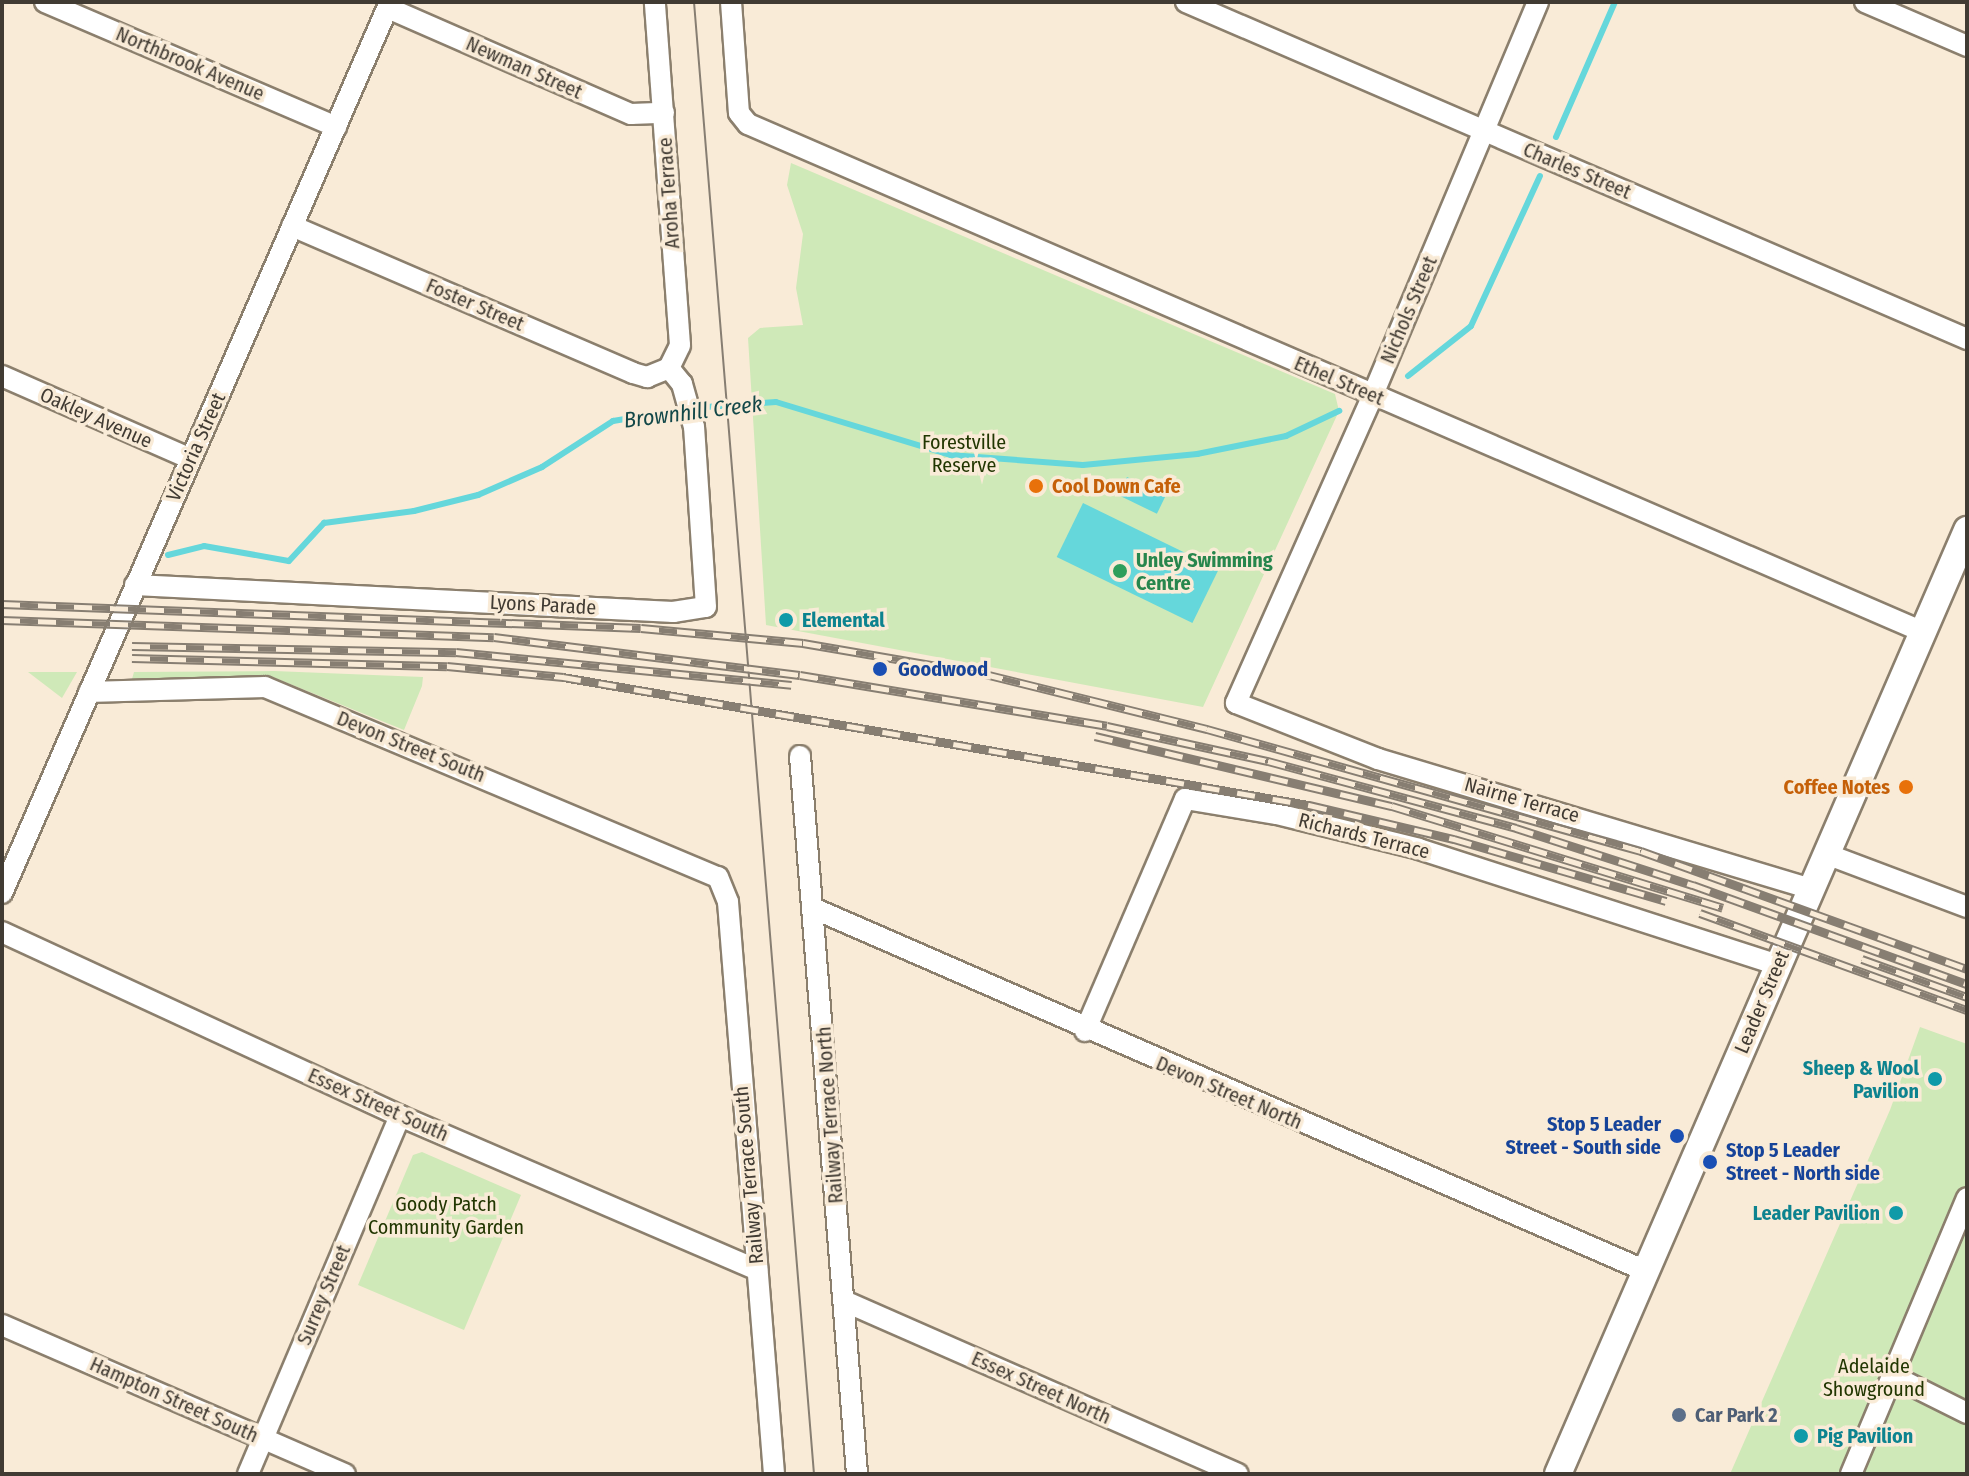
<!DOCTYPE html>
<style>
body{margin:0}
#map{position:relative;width:1969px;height:1476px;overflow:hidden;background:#f9ebd7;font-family:"Fira Sans Condensed",sans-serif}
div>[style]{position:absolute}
.green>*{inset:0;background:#cfe9b8}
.water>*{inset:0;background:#65d7db;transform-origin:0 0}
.stream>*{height:6px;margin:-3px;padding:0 3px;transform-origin:3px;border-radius:3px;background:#65d7db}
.roads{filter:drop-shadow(2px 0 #8b7f6d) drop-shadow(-2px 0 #8b7f6d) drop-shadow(0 2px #8b7f6d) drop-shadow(0 -2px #8b7f6d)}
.minor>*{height:20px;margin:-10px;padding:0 10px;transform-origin:10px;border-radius:10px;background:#fff}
.major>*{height:26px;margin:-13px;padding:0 13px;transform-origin:13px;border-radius:13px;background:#fff}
.tram>*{height:2px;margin:-1px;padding:0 1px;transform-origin:1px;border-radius:1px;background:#877e72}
.rail>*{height:9px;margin-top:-4.5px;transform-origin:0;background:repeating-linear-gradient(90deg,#f9ebd7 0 18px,#877e72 0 36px);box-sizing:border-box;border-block:2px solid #877e72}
.dots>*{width:22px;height:22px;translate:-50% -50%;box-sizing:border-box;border:4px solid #f9ebd7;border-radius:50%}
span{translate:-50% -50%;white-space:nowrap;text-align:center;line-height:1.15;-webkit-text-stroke:7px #f9ebd7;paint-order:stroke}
.street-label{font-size:20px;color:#413b33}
.park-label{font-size:20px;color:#213601}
.food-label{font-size:20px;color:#c56008;font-weight:700}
.left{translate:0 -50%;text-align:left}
.right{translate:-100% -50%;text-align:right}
.leisure-label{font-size:20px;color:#27864d;font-weight:700}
.culture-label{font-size:20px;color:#0d838f;font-weight:700}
.transit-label{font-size:20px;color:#164399;font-weight:700}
.service-label{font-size:20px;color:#4e5e75;font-weight:700}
.water-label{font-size:22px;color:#124748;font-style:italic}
.frame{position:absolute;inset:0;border:4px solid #413b33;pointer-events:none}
</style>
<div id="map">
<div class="green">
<div style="clip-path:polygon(791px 163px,1335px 394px,1339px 411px,1203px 707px,766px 625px,748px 338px,760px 328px,803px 325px,796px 288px,803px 234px,787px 185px)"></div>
<div style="clip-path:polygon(274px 671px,423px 677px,422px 686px,404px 730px,270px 676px,132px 679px,134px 672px)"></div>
<div style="clip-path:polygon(28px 672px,77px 672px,62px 698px)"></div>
<div style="clip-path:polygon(1920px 1027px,1967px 1044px,1967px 1474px,1730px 1474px,1890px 1110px)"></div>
<div style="clip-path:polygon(422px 1152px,521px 1195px,464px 1330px,358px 1285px,413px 1155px)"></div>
</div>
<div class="water">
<div style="left:1127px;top:477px;width:43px;height:20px;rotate:26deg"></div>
<div style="left:1083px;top:503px;width:151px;height:60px;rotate:26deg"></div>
</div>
<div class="stream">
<div style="left:1556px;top:137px;width:147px;rotate:-66.4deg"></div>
<div style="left:1408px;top:376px;width:80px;rotate:-38.4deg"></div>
<div style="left:1471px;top:326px;width:165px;rotate:-65.3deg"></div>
<div style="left:168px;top:555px;width:37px;rotate:-14deg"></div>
<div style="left:204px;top:546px;width:86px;rotate:10deg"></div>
<div style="left:289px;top:561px;width:52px;rotate:-47.4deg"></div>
<div style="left:324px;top:523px;width:91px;rotate:-7.6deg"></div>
<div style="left:414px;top:511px;width:66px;rotate:-14deg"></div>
<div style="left:478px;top:495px;width:70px;rotate:-23.6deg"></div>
<div style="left:542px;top:467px;width:85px;rotate:-32.9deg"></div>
<div style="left:613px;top:421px;width:79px;rotate:-9.5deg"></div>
<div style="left:691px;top:408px;width:85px;rotate:-4deg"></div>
<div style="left:776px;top:402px;width:182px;rotate:16.9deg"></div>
<div style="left:950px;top:455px;width:133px;rotate:4.3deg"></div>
<div style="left:1083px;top:465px;width:115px;rotate:-5.5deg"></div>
<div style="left:1197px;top:454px;width:91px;rotate:-11.4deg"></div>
<div style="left:1286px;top:436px;width:59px;rotate:-25.3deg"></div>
</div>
<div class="roads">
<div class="minor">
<div style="left:45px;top:2px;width:317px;rotate:23.2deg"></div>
<div style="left:731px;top:2px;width:111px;rotate:85.9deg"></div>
<div style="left:739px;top:113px;width:14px;rotate:51deg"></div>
<div style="left:748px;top:124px;width:1280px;rotate:23.38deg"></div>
<div style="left:1186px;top:2px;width:851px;rotate:23.34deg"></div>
<div style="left:1538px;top:2px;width:426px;rotate:112.8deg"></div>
<div style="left:1373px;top:395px;width:337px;rotate:114deg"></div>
<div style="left:1236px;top:703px;width:153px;rotate:21.5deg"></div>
<div style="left:1378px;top:759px;width:452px;rotate:16.7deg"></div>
<div style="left:1865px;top:2px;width:111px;rotate:23.3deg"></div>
<div style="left:388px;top:8px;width:265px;rotate:23.6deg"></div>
<div style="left:631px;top:114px;width:33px;rotate:-2deg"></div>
<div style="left:292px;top:226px;width:371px;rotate:23.3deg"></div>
<div style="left:633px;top:373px;width:15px;rotate:16deg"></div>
<div style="left:647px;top:377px;width:24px;rotate:-22deg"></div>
<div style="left:669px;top:368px;width:25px;rotate:-64deg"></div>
<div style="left:680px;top:345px;width:344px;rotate:-94.2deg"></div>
<div style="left:2px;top:376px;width:206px;rotate:23.7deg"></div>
<div style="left:135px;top:585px;width:539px;rotate:2.87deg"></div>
<div style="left:673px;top:612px;width:33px;rotate:-9deg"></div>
<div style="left:706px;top:607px;width:180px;rotate:-93.8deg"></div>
<div style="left:694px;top:427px;width:45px;rotate:-105.6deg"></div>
<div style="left:682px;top:384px;width:21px;rotate:-129deg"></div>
<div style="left:89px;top:692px;width:176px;rotate:-1.6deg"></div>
<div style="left:265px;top:687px;width:491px;rotate:22.8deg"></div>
<div style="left:718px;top:877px;width:27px;rotate:68deg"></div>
<div style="left:728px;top:902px;width:574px;rotate:85.4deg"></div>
<div style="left:800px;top:756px;width:720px;rotate:85.46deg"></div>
<div style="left:1826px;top:854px;width:151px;rotate:20.6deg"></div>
<div style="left:2px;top:893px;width:972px;rotate:-66.47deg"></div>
<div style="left:815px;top:909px;width:906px;rotate:23.54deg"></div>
<div style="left:2px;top:932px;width:438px;rotate:24.8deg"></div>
<div style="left:400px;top:1116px;width:389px;rotate:23.3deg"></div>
<div style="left:1085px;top:1031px;width:253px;rotate:-66.7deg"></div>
<div style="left:1185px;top:799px;width:93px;rotate:9.3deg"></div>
<div style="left:1277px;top:814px;width:146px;rotate:13.8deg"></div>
<div style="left:1419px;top:849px;width:378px;rotate:17.9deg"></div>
<div style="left:844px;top:1301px;width:430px;rotate:23.7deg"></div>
<div style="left:2px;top:1325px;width:374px;rotate:23.5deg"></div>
<div style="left:1893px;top:1376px;width:83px;rotate:26.6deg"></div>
<div style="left:248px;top:1474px;width:389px;rotate:-67deg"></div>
<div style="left:1851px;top:1474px;width:299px;rotate:-67.2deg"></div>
</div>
<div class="major">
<div style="left:1558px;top:1474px;width:1029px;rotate:-66.57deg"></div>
</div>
</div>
<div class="tram">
<div style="left:694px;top:2px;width:1477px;rotate:85.34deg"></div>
</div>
<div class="rail">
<div style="left:2px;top:604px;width:639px;rotate:2.15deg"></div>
<div style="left:641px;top:628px;width:163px;rotate:5.3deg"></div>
<div style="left:803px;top:643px;width:185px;rotate:9.7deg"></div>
<div style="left:985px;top:674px;width:229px;rotate:13.9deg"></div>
<div style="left:1207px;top:729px;width:451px;rotate:15.7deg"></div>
<div style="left:1641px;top:851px;width:347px;rotate:19.9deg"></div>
<div style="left:2px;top:620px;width:492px;rotate:2deg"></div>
<div style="left:494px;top:637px;width:308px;rotate:7.1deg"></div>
<div style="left:800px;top:675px;width:311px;rotate:9.4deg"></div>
<div style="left:1107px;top:726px;width:165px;rotate:12.3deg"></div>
<div style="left:1268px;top:761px;width:257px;rotate:15.1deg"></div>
<div style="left:1516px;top:828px;width:186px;rotate:17.9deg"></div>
<div style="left:1693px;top:885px;width:291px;rotate:19.9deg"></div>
<div style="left:132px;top:646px;width:324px;rotate:1.1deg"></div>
<div style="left:456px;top:652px;width:337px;rotate:5.6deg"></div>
<div style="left:132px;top:658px;width:315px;rotate:1.5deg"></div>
<div style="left:447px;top:666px;width:117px;rotate:5.4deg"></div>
<div style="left:563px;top:677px;width:757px;rotate:9.74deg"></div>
<div style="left:1309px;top:805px;width:149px;rotate:13.2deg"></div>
<div style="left:1454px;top:839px;width:221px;rotate:16.3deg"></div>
<div style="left:1095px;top:736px;width:305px;rotate:13.3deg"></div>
<div style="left:1392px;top:806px;width:346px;rotate:17.1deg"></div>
<div style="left:1700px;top:913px;width:284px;rotate:20deg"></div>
<div style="left:1862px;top:959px;width:112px;rotate:19.9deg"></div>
</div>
<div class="dots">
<div style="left:1036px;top:486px;background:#e8710a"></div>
<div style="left:1120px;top:571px;background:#2e9e5b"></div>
<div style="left:786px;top:620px;background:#0f9aa8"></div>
<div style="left:880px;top:669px;background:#1a4fb4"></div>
<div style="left:1906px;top:787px;background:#e8710a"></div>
<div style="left:1935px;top:1079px;background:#0f9aa8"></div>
<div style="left:1677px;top:1136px;background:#1a4fb4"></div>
<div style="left:1710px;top:1162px;background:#1a4fb4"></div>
<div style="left:1896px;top:1213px;background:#0f9aa8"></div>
<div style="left:1679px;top:1415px;background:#5c6f8a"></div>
<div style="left:1801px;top:1436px;background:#0f9aa8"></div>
</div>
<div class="street-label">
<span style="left:190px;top:64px;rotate:23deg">Northbrook Avenue</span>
<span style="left:524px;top:68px;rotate:24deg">Newman Street</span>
<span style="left:1577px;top:171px;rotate:23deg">Charles Street</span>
<span style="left:669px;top:193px;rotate:-94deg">Aroha Terrace</span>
<span style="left:475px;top:305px;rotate:23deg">Foster Street</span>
<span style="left:1409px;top:310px;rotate:-67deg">Nichols Street</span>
<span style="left:1339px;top:381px;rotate:23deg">Ethel Street</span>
<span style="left:96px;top:418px;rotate:24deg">Oakley Avenue</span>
<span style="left:196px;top:447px;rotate:-66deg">Victoria Street</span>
<span style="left:543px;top:605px;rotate:3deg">Lyons Parade</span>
<span style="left:411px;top:747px;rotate:22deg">Devon Street South</span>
<span style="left:1522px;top:800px;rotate:16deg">Nairne Terrace</span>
<span style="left:1364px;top:836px;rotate:14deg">Richards Terrace</span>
<span style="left:1762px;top:1002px;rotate:-67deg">Leader Street</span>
<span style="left:1229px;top:1093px;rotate:23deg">Devon Street North</span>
<span style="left:378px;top:1105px;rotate:24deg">Essex Street South</span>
<span style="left:830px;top:1115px;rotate:-94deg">Railway Terrace North</span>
<span style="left:749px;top:1175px;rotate:-95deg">Railway Terrace South</span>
<span style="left:324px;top:1295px;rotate:-67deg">Surrey Street</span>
<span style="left:1041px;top:1388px;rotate:24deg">Essex Street North</span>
<span style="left:174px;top:1400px;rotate:24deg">Hampton Street South</span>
</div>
<div class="park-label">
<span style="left:964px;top:454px">Forestville<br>Reserve</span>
<span style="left:446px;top:1216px">Goody Patch<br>Community Garden</span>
<span style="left:1874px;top:1378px">Adelaide<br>Showground</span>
</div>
<div class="food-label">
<span class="left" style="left:1052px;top:486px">Cool Down Cafe</span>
<span class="right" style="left:1890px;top:787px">Coffee Notes</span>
</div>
<div class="leisure-label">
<span class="left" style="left:1136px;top:572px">Unley Swimming<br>Centre</span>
</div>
<div class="culture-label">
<span class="left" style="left:802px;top:620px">Elemental</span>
<span class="right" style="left:1919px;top:1080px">Sheep &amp; Wool<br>Pavilion</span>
<span class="right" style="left:1880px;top:1213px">Leader Pavilion</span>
<span class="left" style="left:1817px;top:1436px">Pig Pavilion</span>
</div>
<div class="transit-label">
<span class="left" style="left:898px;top:669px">Goodwood</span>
<span class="right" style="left:1661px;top:1136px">Stop 5 Leader<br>Street - South side</span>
<span class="left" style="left:1726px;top:1162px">Stop 5 Leader<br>Street - North side</span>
</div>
<div class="service-label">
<span class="left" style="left:1695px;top:1415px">Car Park 2</span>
</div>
<div class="water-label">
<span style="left:693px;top:412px;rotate:-7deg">Brownhill Creek</span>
</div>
<div class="frame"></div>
</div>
